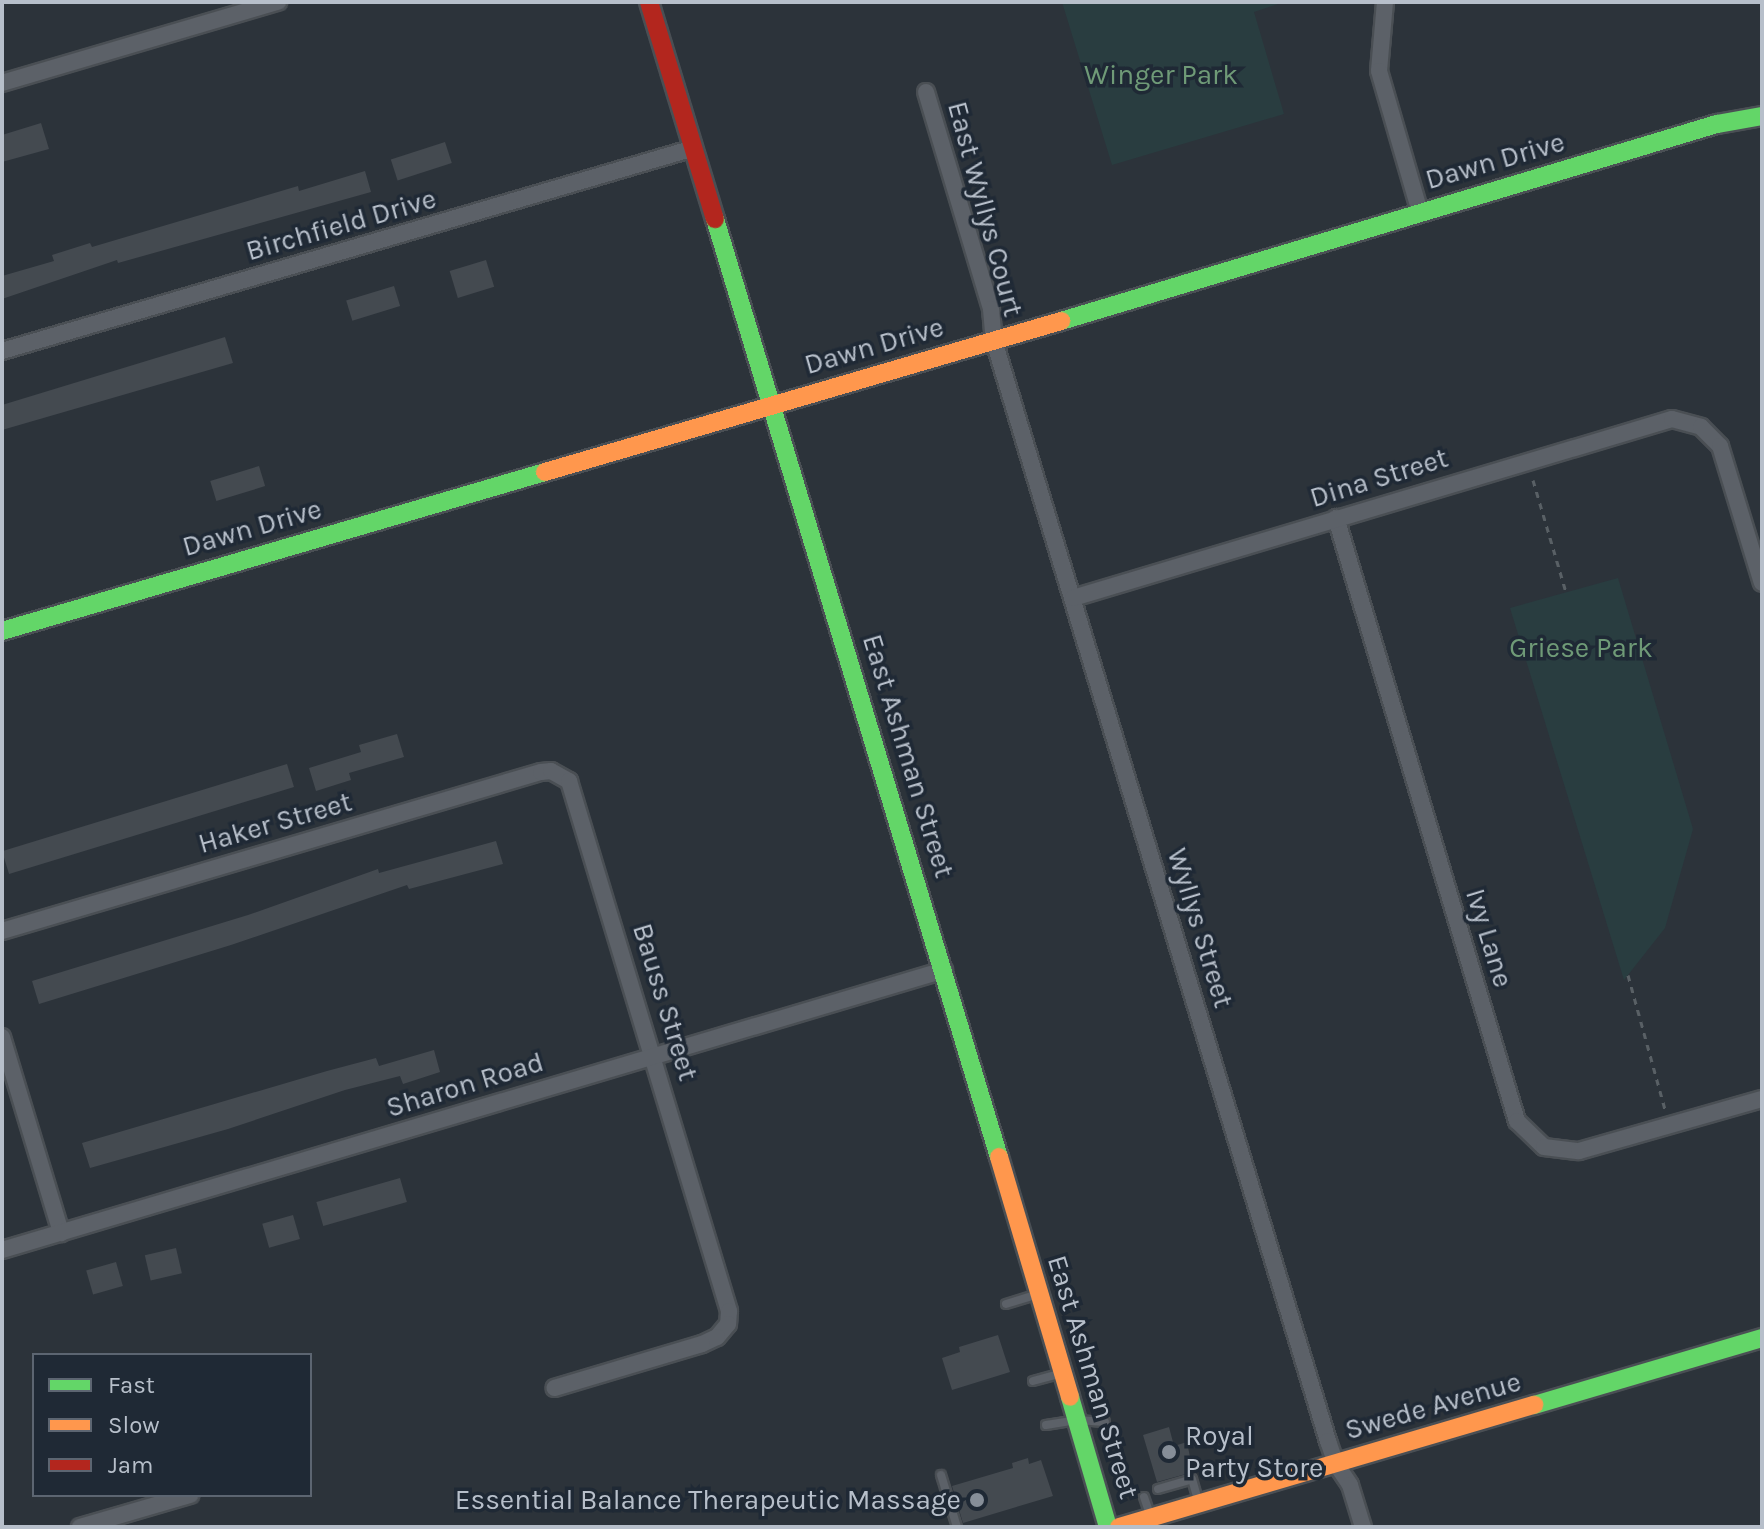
<!DOCTYPE html>
<style>
body{margin:0}
#map{position:relative;width:1764px;height:1529px;overflow:hidden;background:#2c333a;font-family:Karla,sans-serif}
div>[style]{position:absolute}
.green>*{inset:0;background:#293d40}
.building>*{inset:0;background:#444a50;transform-origin:0 0}
.path>*{height:3px;margin-top:-1.5px;transform-origin:0;background:repeating-linear-gradient(90deg,#596065 0 6px,transparent 0 12px)}
.roads{filter:drop-shadow(2px 0 #4a4f54) drop-shadow(-2px 0 #4a4f54) drop-shadow(0 2px #4a4f54) drop-shadow(0 -2px #4a4f54)}
.lane>*{height:8px;margin:-4px;padding:0 4px;transform-origin:4px;border-radius:4px;background:#5c6168}
.street>*{height:16px;margin:-8px;padding:0 8px;transform-origin:8px;border-radius:8px;background:#5c6168}
.fast>*{height:18px;margin:-9px;padding:0 9px;transform-origin:9px;border-radius:9px;background:#63d668}
.slow>*{height:18px;margin:-9px;padding:0 9px;transform-origin:9px;border-radius:9px;background:#ff974d}
.jam>*{height:18px;margin:-9px;padding:0 9px;transform-origin:9px;border-radius:9px;background:#b3261e}
.dots>*{width:22px;height:22px;translate:-50% -50%;box-sizing:border-box;border:4px solid #1f2935;border-radius:50%}
span{translate:-50% -50%;white-space:nowrap;text-align:center;line-height:1.15;-webkit-text-stroke:7px #1f2935;paint-order:stroke}
.park-label{font-size:28px;color:#6f9a77}
.street-label{font-size:28px;color:#b7bfca}
.poi-label{font-size:28px;color:#b7bfca}
.left{translate:0 -50%;text-align:left}
.right{translate:-100% -50%;text-align:right}
.frame{position:absolute;inset:0;border:4px solid #b7bfca;pointer-events:none}
.legend{position:absolute;left:32px;top:1353px;width:280px;height:144px;box-sizing:border-box;background:#1f2935;border:2px solid #5c6571;margin:0;padding:10px 14px;list-style:none;font-size:24px;color:#b7bfca}
.legend li{display:flex;align-items:center;gap:16px;height:40px}
.legend b{width:40px;border:2px solid #5c6571}
</style>
<div id="map">
<div class="green">
<div style="clip-path:polygon(1062px 2px,1284px 2px,1254px 12px,1284px 114px,1112px 165px)"></div>
<div style="clip-path:polygon(1618px 578px,1693px 829px,1665px 928px,1624px 980px,1510px 608px)"></div>
</div>
<div class="building">
<div style="clip-path:polygon(41px 123px,49px 149px,2px 162px,2px 135px)"></div>
<div style="left:445px;top:142px;width:22px;height:57px;rotate:72deg"></div>
<div style="clip-path:polygon(365px 171px,371px 192px,118px 263px,117px 260px,2px 299px,2px 276px,54px 261px,52px 255px,90px 243px,92px 247px,298px 186px,299px 191px)"></div>
<div style="left:486px;top:260px;width:28px;height:38px;rotate:73deg"></div>
<div style="left:394px;top:286px;width:21px;height:50px;rotate:73deg"></div>
<div style="clip-path:polygon(225px 337px,233px 363px,2px 430px,2px 405px)"></div>
<div style="left:259px;top:466px;width:21px;height:51px;rotate:73deg"></div>
<div style="clip-path:polygon(397px 734px,404px 757px,349px 773px,351px 780px,316px 791px,309px 768px,361px 752px,359px 745px)"></div>
<div style="left:287px;top:764px;width:24px;height:298px;rotate:73deg"></div>
<div style="clip-path:polygon(496px 841px,503px 864px,409px 889px,407px 885px,231px 945px,39px 1004px,32px 981px,248px 915px,378px 869px,379px 873px)"></div>
<div style="clip-path:polygon(434px 1050px,440px 1072px,403px 1084px,400px 1076px,345px 1090px,228px 1129px,90px 1168px,82px 1143px,327px 1071px,376px 1058px,379px 1066px)"></div>
<div style="left:400px;top:1178px;width:25px;height:87px;rotate:74deg"></div>
<div style="left:293px;top:1215px;width:25px;height:32px;rotate:74deg"></div>
<div style="left:176px;top:1248px;width:26px;height:32px;rotate:77deg"></div>
<div style="left:116px;top:1262px;width:25px;height:31px;rotate:74deg"></div>
<div style="clip-path:polygon(998px 1335px,1010px 1372px,952px 1390px,942px 1358px,960px 1352px,959px 1347px)"></div>
<div style="clip-path:polygon(1169px 1427px,1174px 1446px,1187px 1442px,1193px 1472px,1157px 1482px,1143px 1435px)"></div>
<div style="clip-path:polygon(1028px 1458px,1029px 1464px,1041px 1460px,1053px 1496px,963px 1523px,952px 1486px,1013px 1468px,1012px 1463px)"></div>
</div>
<div class="path">
<div style="left:1533px;top:480px;width:117px;rotate:73.6deg"></div>
<div style="left:1628px;top:975px;width:139px;rotate:74.6deg"></div>
</div>
<div class="roads">
<div class="lane">
<div style="left:1006px;top:1304px;width:31px;rotate:-17deg"></div>
<div style="left:1033px;top:1381px;width:30px;rotate:-15deg"></div>
<div style="left:1046px;top:1425px;width:31px;rotate:-9deg"></div>
<div style="left:1077px;top:1420px;width:28px;rotate:4deg"></div>
<div style="left:941px;top:1475px;width:54px;rotate:72.9deg"></div>
<div style="left:1158px;top:1489px;width:35px;rotate:-16deg"></div>
<div style="left:1192px;top:1479px;width:25px;rotate:74deg"></div>
<div style="left:1144px;top:1497px;width:21px;rotate:71deg"></div>
</div>
<div class="street">
<div style="left:1385px;top:2px;width:69px;rotate:95deg"></div>
<div style="left:1379px;top:71px;width:147px;rotate:73.8deg"></div>
<div style="left:2px;top:83px;width:288px;rotate:-16.4deg"></div>
<div style="left:926px;top:92px;width:227px;rotate:73.3deg"></div>
<div style="left:991px;top:309px;width:32px;rotate:85deg"></div>
<div style="left:994px;top:341px;width:1150px;rotate:73.11deg"></div>
<div style="left:1328px;top:1441px;width:24px;rotate:71deg"></div>
<div style="left:1336px;top:1464px;width:25px;rotate:56deg"></div>
<div style="left:1350px;top:1485px;width:44px;rotate:72.8deg"></div>
<div style="left:2px;top:351px;width:721px;rotate:-16.35deg"></div>
<div style="left:1336px;top:518px;width:630px;rotate:73.29deg"></div>
<div style="left:1517px;top:1121px;width:37px;rotate:44deg"></div>
<div style="left:1544px;top:1147px;width:35px;rotate:7deg"></div>
<div style="left:1579px;top:1151px;width:190px;rotate:-15.9deg"></div>
<div style="left:1073px;top:598px;width:625px;rotate:-16.64deg"></div>
<div style="left:1672px;top:419px;width:30px;rotate:15deg"></div>
<div style="left:1701px;top:427px;width:27px;rotate:45deg"></div>
<div style="left:1720px;top:446px;width:143px;rotate:73deg"></div>
<div style="left:2px;top:931px;width:562px;rotate:-16.44deg"></div>
<div style="left:541px;top:772px;width:10px;rotate:-6deg"></div>
<div style="left:551px;top:771px;width:21px;rotate:29deg"></div>
<div style="left:569px;top:781px;width:554px;rotate:73.2deg"></div>
<div style="left:729px;top:1311px;width:13px;rotate:94deg"></div>
<div style="left:728px;top:1324px;width:17px;rotate:130deg"></div>
<div style="left:717px;top:1337px;width:17px;rotate:155deg"></div>
<div style="left:702px;top:1344px;width:154px;rotate:163.4deg"></div>
<div style="left:2px;top:1037px;width:205px;rotate:73.2deg"></div>
<div style="left:2px;top:1250px;width:983px;rotate:-16.55deg"></div>
<div style="left:80px;top:1527px;width:115px;rotate:-16.2deg"></div>
</div>
<div class="fast">
<div style="left:715px;top:219px;width:980px;rotate:73.16deg"></div>
<div style="left:1061px;top:321px;width:685px;rotate:-16.72deg"></div>
<div style="left:1717px;top:124px;width:46px;rotate:-10.1deg"></div>
<div style="left:2px;top:631px;width:566px;rotate:-16.32deg"></div>
<div style="left:1070px;top:1397px;width:135px;rotate:73.7deg"></div>
<div style="left:1534px;top:1405px;width:238px;rotate:-16.4deg"></div>
</div>
<div class="slow">
<div style="left:545px;top:472px;width:538px;rotate:-16.31deg"></div>
<div style="left:999px;top:1157px;width:250px;rotate:73.5deg"></div>
<div style="left:1119px;top:1527px;width:433px;rotate:-16.4deg"></div>
</div>
<div class="jam">
<div style="left:649px;top:2px;width:227px;rotate:73.1deg"></div>
</div>
</div>
<div class="dots">
<div style="left:1169px;top:1452px;background:#868e98"></div>
<div style="left:977px;top:1500px;background:#868e98"></div>
</div>
<div class="park-label">
<span style="left:1161px;top:75px">Winger Park</span>
<span style="left:1581px;top:648px">Griese Park</span>
</div>
<div class="street-label">
<span style="left:1495px;top:161px;rotate:-16deg">Dawn Drive</span>
<span style="left:985px;top:209px;rotate:75deg">East Wyllys Court</span>
<span style="left:341px;top:225px;rotate:-16deg">Birchfield Drive</span>
<span style="left:874px;top:346px;rotate:-16deg">Dawn Drive</span>
<span style="left:1379px;top:478px;rotate:-17deg">Dina Street</span>
<span style="left:252px;top:528px;rotate:-16deg">Dawn Drive</span>
<span style="left:908px;top:756px;rotate:73deg">East Ashman Street</span>
<span style="left:275px;top:823px;rotate:-16deg">Haker Street</span>
<span style="left:1200px;top:928px;rotate:73deg">Wyllys Street</span>
<span style="left:1489px;top:938px;rotate:73deg">Ivy Lane</span>
<span style="left:665px;top:1002px;rotate:73deg">Bauss Street</span>
<span style="left:465px;top:1085px;rotate:-17deg">Sharon Road</span>
<span style="left:1093px;top:1377px;rotate:73deg">East Ashman Street</span>
<span style="left:1433px;top:1406px;rotate:-16deg">Swede Avenue</span>
</div>
<div class="poi-label">
<span class="left" style="left:1185px;top:1452px">Royal<br>Party Store</span>
<span class="right" style="left:961px;top:1500px">Essential Balance Therapeutic Massage</span>
</div>
<div class="frame"></div>
<ul class="legend">
<li><b style="height:10px;background:#63d668"></b>Fast</li>
<li><b style="height:10px;background:#ff974d"></b>Slow</li>
<li><b style="height:10px;background:#b3261e"></b>Jam</li>
</ul>
</div>
